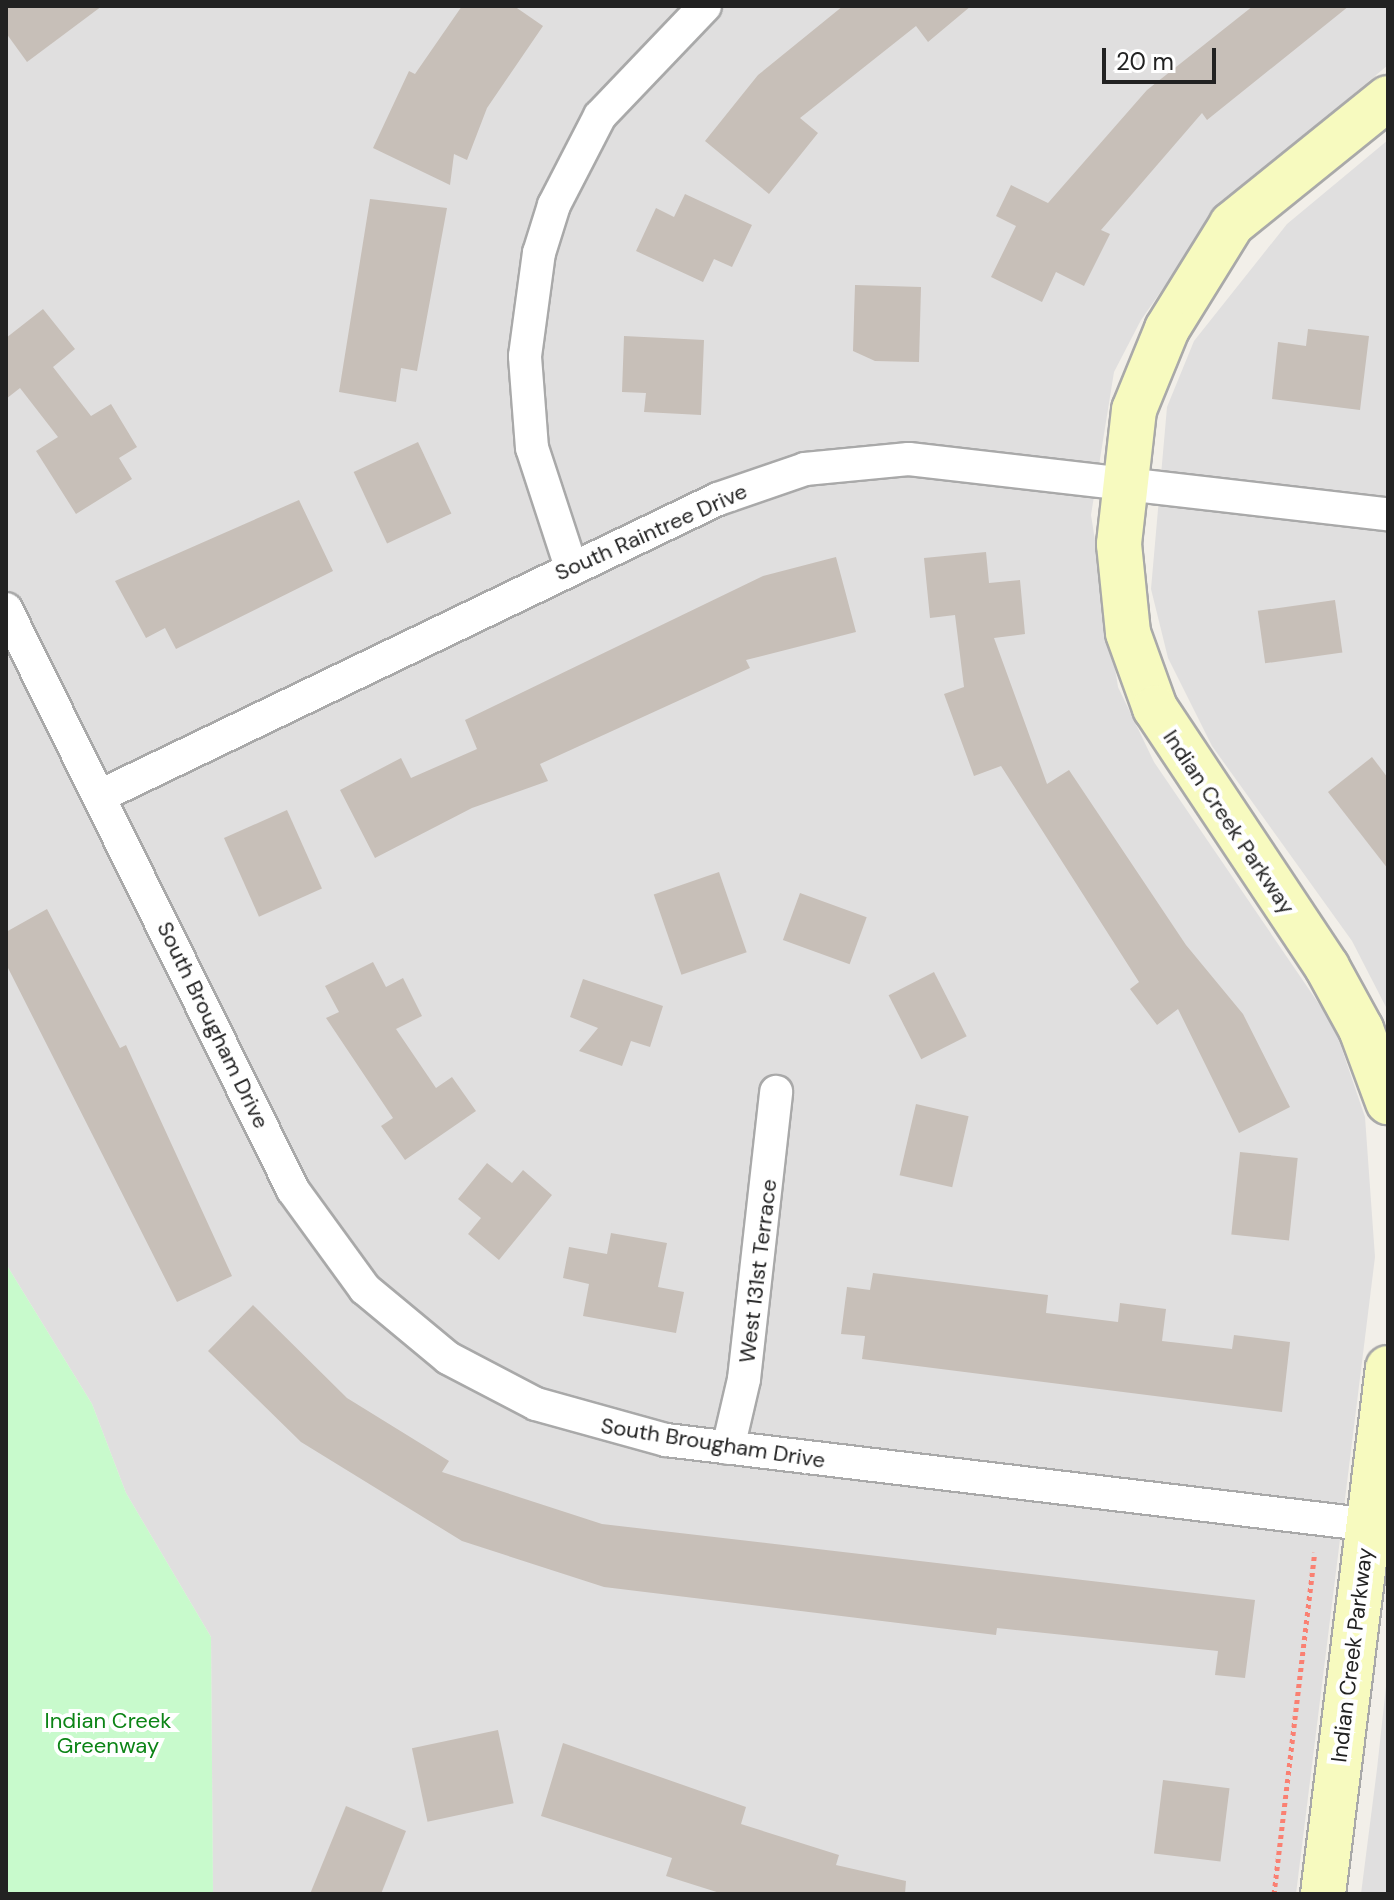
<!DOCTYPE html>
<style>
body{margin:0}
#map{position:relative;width:1394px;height:1900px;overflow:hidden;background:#f2efe9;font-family:"DM Sans",sans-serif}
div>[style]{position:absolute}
.residential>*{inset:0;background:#e0dfdf}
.park>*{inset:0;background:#c8facc}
.building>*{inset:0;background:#c7bfb8;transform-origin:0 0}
.path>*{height:5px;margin-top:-2.5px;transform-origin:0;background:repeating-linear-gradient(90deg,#fa8072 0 4px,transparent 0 8px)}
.roads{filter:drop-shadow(2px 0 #a9a9a9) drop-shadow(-2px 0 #a9a9a9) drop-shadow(0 2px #a9a9a9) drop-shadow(0 -2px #a9a9a9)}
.street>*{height:32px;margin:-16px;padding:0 16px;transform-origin:16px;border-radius:16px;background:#fff}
.secondary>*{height:44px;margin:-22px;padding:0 22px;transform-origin:22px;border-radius:22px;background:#f7fabf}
span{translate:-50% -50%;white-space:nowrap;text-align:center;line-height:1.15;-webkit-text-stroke:8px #fff;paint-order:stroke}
.street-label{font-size:22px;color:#222}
.park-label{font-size:22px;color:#0c8416}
.frame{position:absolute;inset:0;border:8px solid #222;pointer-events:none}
.scale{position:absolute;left:1102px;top:48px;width:114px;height:36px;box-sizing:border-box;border:4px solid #222;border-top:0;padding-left:10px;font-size:24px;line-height:28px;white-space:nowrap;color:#222;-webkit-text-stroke:6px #fff;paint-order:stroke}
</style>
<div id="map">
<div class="residential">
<div style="clip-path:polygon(6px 6px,1388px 6px,1388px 65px,1220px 207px,1141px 320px,1114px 372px,1091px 515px,1118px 687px,1154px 762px,1334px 1026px,1365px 1117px,1375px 1257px,1296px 1894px,213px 1894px,211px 1637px,126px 1493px,92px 1404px,6px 1264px)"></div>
<div style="clip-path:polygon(1388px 140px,1388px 1011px,1352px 941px,1212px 746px,1168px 658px,1151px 589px,1167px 407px,1194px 341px,1287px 224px)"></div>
<div style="clip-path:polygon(1388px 1668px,1388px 1894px,1361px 1894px,1377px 1769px)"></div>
</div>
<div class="park">
<div style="clip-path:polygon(6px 1264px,92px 1404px,126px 1493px,211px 1637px,213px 1894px,6px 1894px)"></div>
</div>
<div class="building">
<div style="clip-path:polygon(6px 6px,102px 6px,27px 62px,6px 33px)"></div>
<div style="clip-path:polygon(462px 6px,514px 6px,543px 26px,487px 108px,467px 160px,454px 154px,450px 185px,373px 148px,409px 71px,415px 74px)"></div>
<div style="clip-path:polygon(843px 6px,971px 6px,928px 42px,916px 26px,800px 118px,818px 133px,769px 194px,705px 141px,758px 75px)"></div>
<div style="clip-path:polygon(1253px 6px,1349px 6px,1207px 120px,1202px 113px,1101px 230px,1110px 234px,1084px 286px,1056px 272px,1042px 302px,991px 277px,1016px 226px,996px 216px,1011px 185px,1048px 203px,1147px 90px)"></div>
<div style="clip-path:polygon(685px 194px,752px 225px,732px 267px,714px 259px,703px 282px,636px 251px,656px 208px,674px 217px)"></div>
<div style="clip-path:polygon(370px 199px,447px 208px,417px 371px,401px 368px,396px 402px,339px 392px)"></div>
<div style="clip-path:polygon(855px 285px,921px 287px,919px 362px,875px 361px,853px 351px)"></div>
<div style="clip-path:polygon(43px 309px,75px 349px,53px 367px,91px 416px,111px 404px,137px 447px,119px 458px,132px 479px,76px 514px,36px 451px,58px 437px,20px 388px,6px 399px,6px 338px)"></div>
<div style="clip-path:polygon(1308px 329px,1369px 336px,1360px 410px,1272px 399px,1278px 342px,1306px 346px)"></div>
<div style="clip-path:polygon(624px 336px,704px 340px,701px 415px,644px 412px,646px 393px,622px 392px)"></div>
<div style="left:418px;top:442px;width:79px;height:71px;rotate:65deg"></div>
<div style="clip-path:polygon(299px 500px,333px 571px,176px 649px,165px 628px,146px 638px,115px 581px)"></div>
<div style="clip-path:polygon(986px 552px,989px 583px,1020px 580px,1025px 634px,994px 638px,1047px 784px,1069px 770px,1186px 945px,1243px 1014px,1290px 1107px,1239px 1133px,1178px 1009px,1157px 1025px,1130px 989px,1139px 982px,1001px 766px,974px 776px,944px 694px,964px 687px,955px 615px,930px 618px,924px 558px)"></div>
<div style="clip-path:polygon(836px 557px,856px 632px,746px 660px,750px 668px,540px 764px,548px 781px,472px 808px,375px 858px,340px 790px,401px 758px,411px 778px,477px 749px,465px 720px,763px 576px)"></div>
<div style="left:1335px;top:600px;width:53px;height:78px;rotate:82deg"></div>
<div style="clip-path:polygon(1372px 757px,1388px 778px,1388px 869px,1328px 792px)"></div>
<div style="left:287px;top:810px;width:86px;height:69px;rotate:66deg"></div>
<div style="left:719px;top:872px;width:85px;height:69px;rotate:71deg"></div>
<div style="left:800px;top:893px;width:71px;height:50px;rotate:20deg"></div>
<div style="clip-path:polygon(47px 909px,120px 1048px,126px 1045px,232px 1276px,177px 1302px,6px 964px,6px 932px)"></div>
<div style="clip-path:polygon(373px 962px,386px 987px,403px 978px,422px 1016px,396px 1029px,436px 1088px,452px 1077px,476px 1111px,405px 1160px,381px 1126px,393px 1118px,326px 1018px,339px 1012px,325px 986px)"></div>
<div style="left:934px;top:972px;width:72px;height:51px;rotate:63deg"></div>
<div style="clip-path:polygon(583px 979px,663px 1006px,650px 1047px,631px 1041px,622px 1066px,579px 1051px,598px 1028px,570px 1017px)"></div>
<div style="left:916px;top:1104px;width:54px;height:73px;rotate:13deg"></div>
<div style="left:1240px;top:1152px;width:58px;height:83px;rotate:6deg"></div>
<div style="clip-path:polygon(487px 1163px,512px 1183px,523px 1170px,552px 1195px,499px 1260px,468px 1234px,481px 1218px,458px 1199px)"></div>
<div style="clip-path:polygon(611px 1233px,667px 1243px,658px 1287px,684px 1292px,676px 1333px,583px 1316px,589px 1284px,563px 1278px,569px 1247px,607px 1254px)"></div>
<div style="clip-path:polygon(873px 1273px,1048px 1295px,1046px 1313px,1118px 1322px,1120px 1303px,1166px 1309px,1162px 1341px,1232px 1349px,1234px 1335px,1290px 1342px,1282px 1412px,862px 1359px,865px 1336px,841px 1334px,847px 1287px,870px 1290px)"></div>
<div style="clip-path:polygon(253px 1305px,347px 1398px,449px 1461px,442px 1472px,602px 1524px,1255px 1600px,1245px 1678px,1215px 1675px,1218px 1651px,997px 1628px,996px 1635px,604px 1587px,462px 1541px,301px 1442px,208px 1351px)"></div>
<div style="left:498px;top:1730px;width:75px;height:88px;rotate:78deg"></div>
<div style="clip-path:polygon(563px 1743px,746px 1807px,741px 1824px,839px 1855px,836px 1865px,906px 1881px,905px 1894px,723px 1894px,666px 1876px,672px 1858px,541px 1816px)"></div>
<div style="left:1163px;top:1780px;width:67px;height:74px;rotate:7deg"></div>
<div style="clip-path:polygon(346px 1806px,406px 1831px,381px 1894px,310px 1894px)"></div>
</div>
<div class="path">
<div style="left:1274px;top:1894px;width:344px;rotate:-83.2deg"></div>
</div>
<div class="roads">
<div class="street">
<div style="left:571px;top:567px;width:125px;rotate:-108.1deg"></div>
<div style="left:532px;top:448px;width:92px;rotate:-94.4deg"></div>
<div style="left:525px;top:356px;width:104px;rotate:-82.3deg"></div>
<div style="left:539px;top:253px;width:50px;rotate:-72.6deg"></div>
<div style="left:554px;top:205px;width:100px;rotate:-62.7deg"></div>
<div style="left:600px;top:116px;width:152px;rotate:-46.3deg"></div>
<div style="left:6px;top:609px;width:648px;rotate:63.71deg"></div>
<div style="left:293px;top:1190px;width:122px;rotate:54deg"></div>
<div style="left:365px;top:1289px;width:108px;rotate:39.7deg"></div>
<div style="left:448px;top:1358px;width:99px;rotate:27.6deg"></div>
<div style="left:536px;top:1404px;width:135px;rotate:15.5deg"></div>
<div style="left:666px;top:1440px;width:727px;rotate:6.87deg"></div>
<div style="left:102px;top:795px;width:683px;rotate:-25.67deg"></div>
<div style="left:718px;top:499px;width:92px;rotate:-19deg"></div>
<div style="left:805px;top:469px;width:104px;rotate:-5.5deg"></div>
<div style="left:909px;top:459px;width:482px;rotate:6.6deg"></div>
<div style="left:728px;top:1448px;width:71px;rotate:-76.9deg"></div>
<div style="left:744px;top:1379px;width:289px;rotate:-83.6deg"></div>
</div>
<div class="secondary">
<div style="left:1388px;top:98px;width:201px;rotate:141.1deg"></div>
<div style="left:1232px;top:224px;width:123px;rotate:121.8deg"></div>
<div style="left:1167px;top:329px;width:87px;rotate:112.2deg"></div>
<div style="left:1134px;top:410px;width:135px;rotate:96.4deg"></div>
<div style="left:1119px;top:544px;width:89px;rotate:84.2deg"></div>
<div style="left:1128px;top:633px;width:80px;rotate:70.2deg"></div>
<div style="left:1155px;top:708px;width:311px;rotate:56.4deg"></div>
<div style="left:1327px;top:967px;width:71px;rotate:61.3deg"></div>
<div style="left:1361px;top:1029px;width:78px;rotate:69.7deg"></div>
<div style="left:1323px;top:1894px;width:530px;rotate:-82.96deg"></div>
</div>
</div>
<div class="street-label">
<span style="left:651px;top:532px;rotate:-24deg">South Raintree Drive</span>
<span style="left:1229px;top:822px;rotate:56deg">Indian Creek Parkway</span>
<span style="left:213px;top:1025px;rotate:64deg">South Brougham Drive</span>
<span style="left:758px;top:1271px;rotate:-83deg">West 131st Terrace</span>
<span style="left:713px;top:1443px;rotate:9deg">South Brougham Drive</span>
<span style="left:1352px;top:1655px;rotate:-83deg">Indian Creek Parkway</span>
</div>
<div class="park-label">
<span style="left:108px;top:1733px">Indian Creek<br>Greenway</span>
</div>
<div class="frame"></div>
<div class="scale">20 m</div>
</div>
